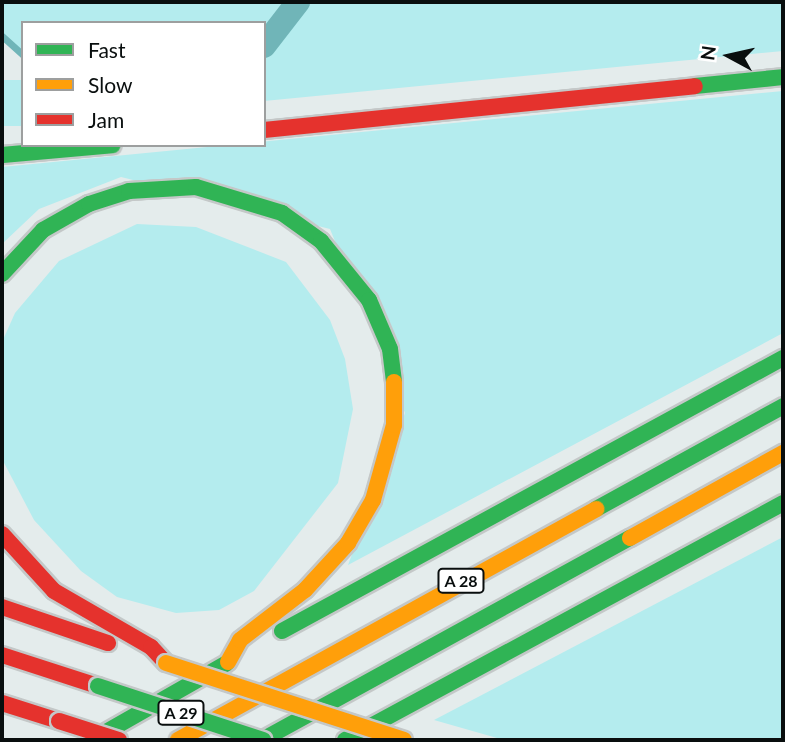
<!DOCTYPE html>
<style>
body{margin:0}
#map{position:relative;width:785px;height:742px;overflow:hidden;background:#e4ecec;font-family:Lato,sans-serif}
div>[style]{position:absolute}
.green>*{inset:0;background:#b4ecee;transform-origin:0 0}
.stream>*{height:7px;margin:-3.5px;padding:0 3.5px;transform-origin:3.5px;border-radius:3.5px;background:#70b5b8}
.canal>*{height:24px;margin:-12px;padding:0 12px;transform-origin:12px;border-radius:12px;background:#70b5b8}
.roads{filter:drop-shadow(2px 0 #c4c8c8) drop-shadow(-2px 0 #c4c8c8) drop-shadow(0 2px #c4c8c8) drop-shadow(0 -2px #c4c8c8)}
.fast>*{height:16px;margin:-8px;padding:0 8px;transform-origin:8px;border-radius:8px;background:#30b455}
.slow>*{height:16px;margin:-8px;padding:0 8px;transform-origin:8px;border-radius:8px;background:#ff9f0a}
.jam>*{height:16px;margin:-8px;padding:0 8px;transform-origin:8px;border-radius:8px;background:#e5322d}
.bridges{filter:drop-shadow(2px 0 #c4c8c8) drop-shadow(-2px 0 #c4c8c8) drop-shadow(0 2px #c4c8c8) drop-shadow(0 -2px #c4c8c8)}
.fast-bridge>*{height:16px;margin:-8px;padding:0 8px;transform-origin:8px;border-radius:8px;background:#30b455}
.slow-bridge>*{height:16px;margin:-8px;padding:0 8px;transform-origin:8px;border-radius:8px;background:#ff9f0a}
.jam-bridge>*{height:16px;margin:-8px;padding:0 8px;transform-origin:8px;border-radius:8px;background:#e5322d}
span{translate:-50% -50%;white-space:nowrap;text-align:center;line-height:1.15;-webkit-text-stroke:6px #fff;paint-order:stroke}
.shield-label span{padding:2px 5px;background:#fff;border:2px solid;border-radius:5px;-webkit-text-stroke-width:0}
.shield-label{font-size:16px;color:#090e0e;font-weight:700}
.frame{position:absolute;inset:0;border:4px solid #090e0e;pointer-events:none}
.legend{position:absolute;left:21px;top:21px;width:245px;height:126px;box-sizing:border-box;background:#fff;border:2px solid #9d9f9f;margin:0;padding:9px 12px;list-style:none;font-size:21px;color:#090e0e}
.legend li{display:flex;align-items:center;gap:14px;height:35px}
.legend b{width:35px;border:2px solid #9d9f9f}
.north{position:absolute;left:694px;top:21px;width:70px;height:70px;-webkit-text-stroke:5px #fff;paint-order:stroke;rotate:278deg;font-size:19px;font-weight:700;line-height:28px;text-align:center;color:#090e0e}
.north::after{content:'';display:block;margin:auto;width:24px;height:32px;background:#090e0e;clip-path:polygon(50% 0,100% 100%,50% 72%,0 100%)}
</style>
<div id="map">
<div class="green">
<div style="clip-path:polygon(2px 2px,783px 2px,783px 51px,264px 101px,264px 23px,23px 23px,23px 55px,2px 35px)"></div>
<div style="left:23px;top:80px;width:46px;height:21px;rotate:90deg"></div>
<div style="clip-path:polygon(783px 91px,783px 333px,348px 565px,405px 413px,330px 229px,121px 177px,39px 209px,2px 244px,2px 167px)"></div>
<div style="clip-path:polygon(137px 224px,196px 227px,286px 262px,330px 320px,345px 359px,353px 409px,338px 483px,254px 591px,219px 610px,176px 613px,117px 597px,81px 571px,34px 520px,2px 459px,2px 342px,15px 313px,59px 261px)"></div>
<div style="clip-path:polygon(783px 537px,783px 740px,504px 740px,434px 720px)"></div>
</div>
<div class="stream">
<div style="left:2px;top:36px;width:28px;rotate:42deg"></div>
</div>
<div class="canal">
<div style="left:264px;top:46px;width:56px;rotate:-52.3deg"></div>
</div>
<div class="roads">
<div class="fast">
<div style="left:695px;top:86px;width:88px;rotate:-5.8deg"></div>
<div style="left:2px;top:155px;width:111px;rotate:-5.1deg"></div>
<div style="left:2px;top:274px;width:60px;rotate:-47deg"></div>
<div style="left:43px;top:230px;width:53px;rotate:-29.5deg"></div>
<div style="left:89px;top:204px;width:42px;rotate:-18deg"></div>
<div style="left:129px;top:191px;width:67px;rotate:-3.4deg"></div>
<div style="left:196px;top:187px;width:90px;rotate:16.8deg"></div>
<div style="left:282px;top:213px;width:48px;rotate:35.7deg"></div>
<div style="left:321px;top:241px;width:76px;rotate:50.9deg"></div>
<div style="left:369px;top:300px;width:53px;rotate:66.8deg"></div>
<div style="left:390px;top:349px;width:33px;rotate:83deg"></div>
<div style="left:596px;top:509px;width:213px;rotate:-28.8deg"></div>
<div style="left:282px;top:631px;width:571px;rotate:-28.59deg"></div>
<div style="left:92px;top:740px;width:155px;rotate:-29.7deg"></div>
<div style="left:262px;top:740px;width:420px;rotate:-28.8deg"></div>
<div style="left:345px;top:740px;width:498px;rotate:-28.4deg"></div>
</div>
<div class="slow">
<div style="left:630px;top:538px;width:175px;rotate:-29.1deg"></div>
<div style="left:228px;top:662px;width:25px;rotate:-61deg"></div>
<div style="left:240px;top:640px;width:82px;rotate:-37.6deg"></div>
<div style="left:305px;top:590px;width:64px;rotate:-47.5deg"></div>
<div style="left:348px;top:543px;width:50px;rotate:-59.8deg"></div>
<div style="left:373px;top:500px;width:78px;rotate:-74.4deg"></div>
<div style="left:394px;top:425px;width:43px;rotate:-90deg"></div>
<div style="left:178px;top:740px;width:478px;rotate:-28.9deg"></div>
</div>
<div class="jam">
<div style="left:264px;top:130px;width:433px;rotate:-5.8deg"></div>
<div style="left:2px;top:534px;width:77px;rotate:47.6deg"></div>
<div style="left:54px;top:591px;width:112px;rotate:30deg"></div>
<div style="left:151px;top:647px;width:22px;rotate:47deg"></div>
<div style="left:2px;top:607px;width:112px;rotate:18.8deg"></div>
<div style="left:2px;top:655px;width:101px;rotate:17.9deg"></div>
<div style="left:2px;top:703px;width:60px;rotate:17.5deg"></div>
</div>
</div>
<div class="bridges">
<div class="fast-bridge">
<div style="left:98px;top:686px;width:174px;rotate:18.1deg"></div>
</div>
<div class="slow-bridge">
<div style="left:166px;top:663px;width:250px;rotate:17.9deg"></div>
</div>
<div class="jam-bridge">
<div style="left:59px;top:721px;width:63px;rotate:17.6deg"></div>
</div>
</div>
<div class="shield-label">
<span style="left:461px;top:581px">A 28</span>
<span style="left:181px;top:713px">A 29</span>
</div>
<div class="frame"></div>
<ul class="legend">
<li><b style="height:9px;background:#30b455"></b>Fast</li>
<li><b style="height:9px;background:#ff9f0a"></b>Slow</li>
<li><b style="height:9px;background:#e5322d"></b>Jam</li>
</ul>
<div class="north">N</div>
</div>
